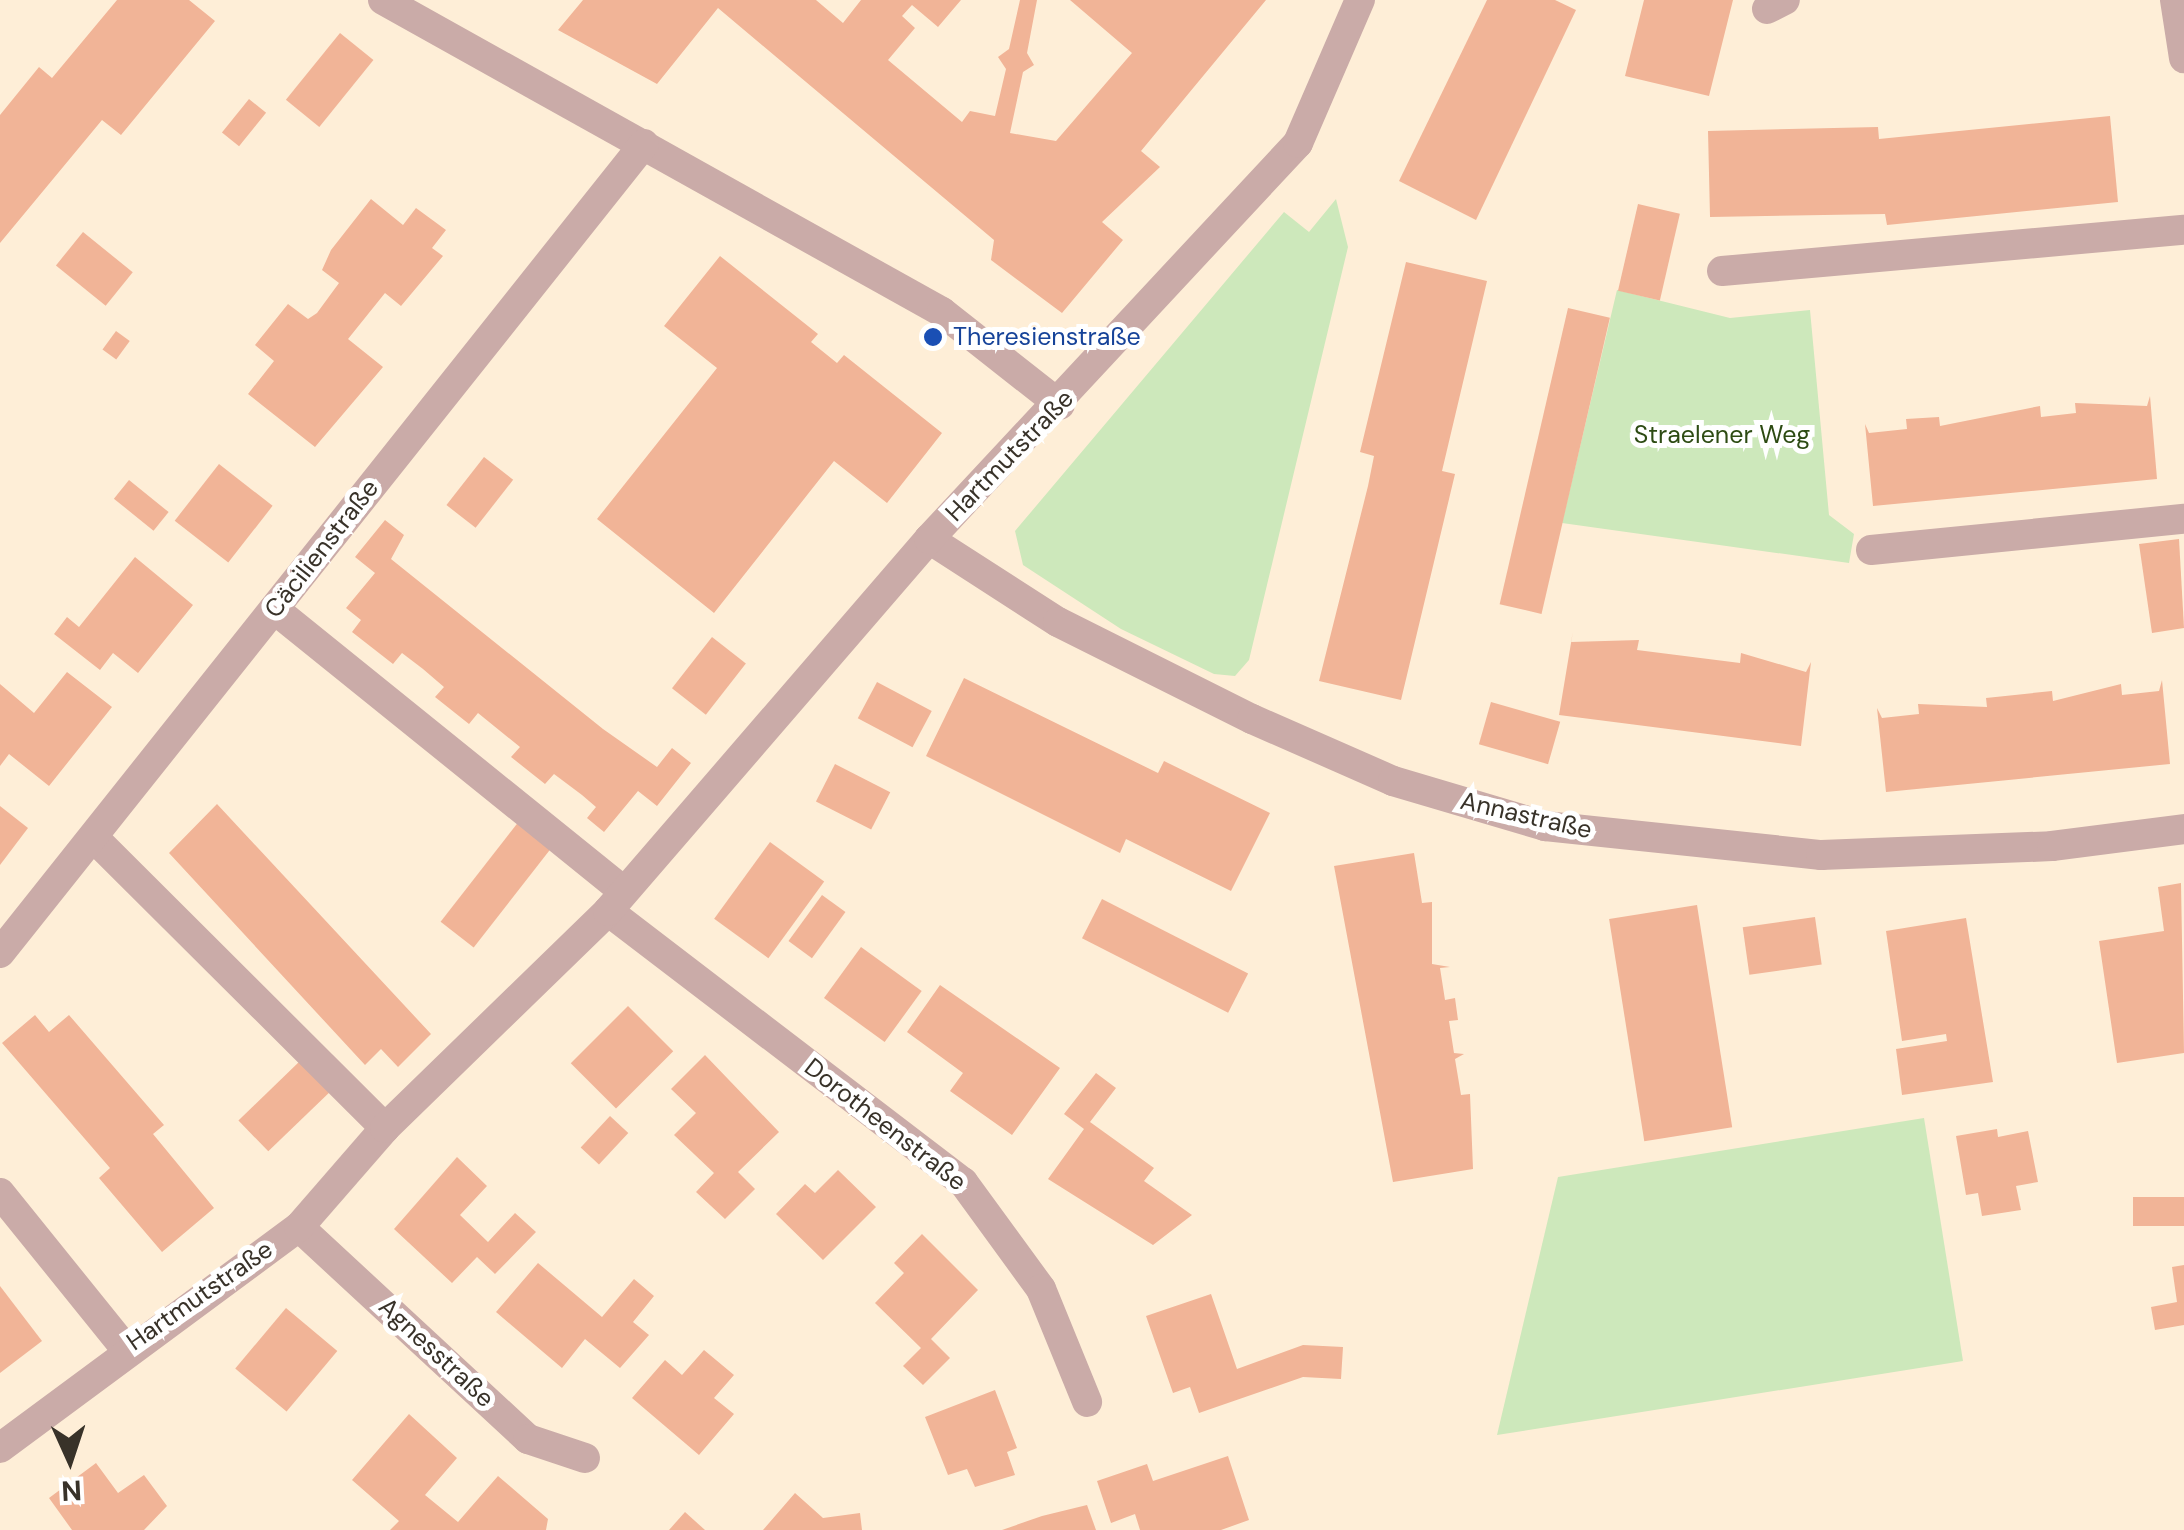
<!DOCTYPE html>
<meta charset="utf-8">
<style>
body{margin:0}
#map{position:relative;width:2184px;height:1530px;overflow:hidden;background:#feeed7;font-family:"DM Sans",sans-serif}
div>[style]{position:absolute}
.green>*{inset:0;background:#cde8bb}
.building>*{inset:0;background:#f1b497;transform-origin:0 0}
.minor>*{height:30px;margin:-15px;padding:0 15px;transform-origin:15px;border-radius:15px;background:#caaba8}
.dots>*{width:28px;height:28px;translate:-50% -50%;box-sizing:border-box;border:5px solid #fff;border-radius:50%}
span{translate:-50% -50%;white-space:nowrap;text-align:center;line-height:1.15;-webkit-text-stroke:10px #fff;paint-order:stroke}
.transit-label{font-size:25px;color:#164399}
.left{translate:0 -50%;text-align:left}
.park-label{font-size:25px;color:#2d4b13}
.street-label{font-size:25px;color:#383229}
.north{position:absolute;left:20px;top:1410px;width:100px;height:100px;-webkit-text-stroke:8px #fff;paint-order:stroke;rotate:177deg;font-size:28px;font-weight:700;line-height:40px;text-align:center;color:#383229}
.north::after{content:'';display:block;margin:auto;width:35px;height:45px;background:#383229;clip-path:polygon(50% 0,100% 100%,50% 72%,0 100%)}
</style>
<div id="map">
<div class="green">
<div style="clip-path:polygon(1336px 199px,1348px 247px,1249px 660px,1235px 676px,1214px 674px,1121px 629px,1023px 565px,1015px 531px,1284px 212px,1309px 232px)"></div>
<div style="clip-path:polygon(1617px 290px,1730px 318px,1810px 310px,1829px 515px,1854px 534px,1849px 563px,1562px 523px)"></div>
<div style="clip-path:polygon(1924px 1118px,1963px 1361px,1497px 1435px,1558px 1177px)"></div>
</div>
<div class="building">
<div style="clip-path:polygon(117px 0,189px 0,215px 21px,121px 135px,102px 120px,0 243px,0 115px,39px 67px,52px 78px)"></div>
<div style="clip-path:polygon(583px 0,816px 0,843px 23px,861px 0,961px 0,938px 27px,912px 5px,902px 16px,915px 28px,888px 60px,962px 122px,970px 111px,995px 116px,1006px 69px,998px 57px,1009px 49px,1020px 0,1037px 0,1027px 53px,1034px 65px,1023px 72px,1010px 133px,1056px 141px,1132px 53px,1070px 0,1266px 0,1141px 151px,1160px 167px,1102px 222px,1123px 240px,1062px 313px,991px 260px,994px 240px,718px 8px,657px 84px,558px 30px)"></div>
<div style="clip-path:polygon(1487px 0,1555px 0,1576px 10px,1476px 220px,1399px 181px)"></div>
<div style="clip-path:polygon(1644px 0,1733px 0,1709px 96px,1625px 76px)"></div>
<div style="left:340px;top:33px;width:43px;height:86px;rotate:39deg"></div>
<div style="left:249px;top:99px;width:22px;height:43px;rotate:39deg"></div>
<div style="clip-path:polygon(2110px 116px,2118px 202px,1887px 225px,1885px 214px,1710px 217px,1708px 131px,1878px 127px,1879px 139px)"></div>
<div style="clip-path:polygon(371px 199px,403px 225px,416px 208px,446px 230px,432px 248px,443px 256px,401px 306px,385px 293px,348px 339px,383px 367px,315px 447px,248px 394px,274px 361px,255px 345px,288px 304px,308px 319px,317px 313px,339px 283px,322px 270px,331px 250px)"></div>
<div style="left:1638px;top:204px;width:43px;height:89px;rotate:13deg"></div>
<div style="left:83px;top:232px;width:64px;height:43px;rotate:39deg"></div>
<div style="clip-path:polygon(720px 256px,818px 334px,811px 342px,837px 363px,844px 355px,942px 433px,887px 503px,834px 461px,714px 613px,597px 519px,717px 368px,664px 326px)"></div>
<div style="clip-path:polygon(1406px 262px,1487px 281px,1442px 471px,1455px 474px,1401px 700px,1319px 681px,1368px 486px,1374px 456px,1360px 452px)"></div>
<div style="left:1568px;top:308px;width:43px;height:304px;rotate:13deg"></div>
<div style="left:116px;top:331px;width:17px;height:23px;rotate:36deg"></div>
<div style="clip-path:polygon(2150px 396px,2157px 479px,1873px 506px,1865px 424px,1869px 433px,1907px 429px,1906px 419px,1939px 417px,1940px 426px,2040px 406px,2041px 417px,2076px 413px,2075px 403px,2147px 406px)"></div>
<div style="left:484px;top:457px;width:37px;height:61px;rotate:38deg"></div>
<div style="left:219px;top:464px;width:68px;height:72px;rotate:38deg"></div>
<div style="left:129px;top:480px;width:51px;height:24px;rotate:39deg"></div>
<div style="clip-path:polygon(385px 520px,404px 535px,391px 559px,603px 729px,657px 767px,672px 748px,691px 763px,657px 806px,638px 791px,604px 832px,587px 818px,596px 807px,582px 795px,554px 774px,545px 784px,511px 757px,520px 747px,478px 713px,469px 724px,435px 697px,444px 687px,423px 669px,402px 653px,393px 664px,352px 632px,361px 620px,346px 608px,375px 573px,355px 557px)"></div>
<div style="clip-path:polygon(2179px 539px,2184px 628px,2152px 633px,2139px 544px)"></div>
<div style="clip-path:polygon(135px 557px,193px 605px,138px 673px,113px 653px,100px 670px,54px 634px,67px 617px,79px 627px)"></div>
<div style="clip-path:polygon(1573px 631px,1571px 642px,1639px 640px,1637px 650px,1740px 663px,1741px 653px,1806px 672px,1811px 662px,1801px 746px,1559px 715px)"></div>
<div style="left:712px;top:637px;width:43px;height:65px;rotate:38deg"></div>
<div style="clip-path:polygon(67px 672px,112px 707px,49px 786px,9px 754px,0 766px,0 684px,34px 713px)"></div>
<div style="clip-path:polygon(964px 678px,1158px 773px,1164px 761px,1270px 813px,1231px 891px,1126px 839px,1120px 853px,926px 756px)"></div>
<div style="clip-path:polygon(2162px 680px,2170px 764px,1886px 792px,1877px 708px,1882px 718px,1919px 714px,1918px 704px,1987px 707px,1986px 698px,2052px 691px,2053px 701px,2121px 684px,2122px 695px,2159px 691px)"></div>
<div style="left:877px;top:682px;width:62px;height:41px;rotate:28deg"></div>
<div style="left:1491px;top:702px;width:72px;height:44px;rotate:16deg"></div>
<div style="left:835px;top:764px;width:62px;height:42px;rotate:27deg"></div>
<div style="clip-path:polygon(217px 804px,431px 1034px,398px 1067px,381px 1049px,365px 1065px,169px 853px)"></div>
<div style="clip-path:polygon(0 806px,28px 828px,0 865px)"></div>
<div style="left:520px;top:820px;width:42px;height:129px;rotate:38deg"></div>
<div style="left:770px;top:842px;width:67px;height:95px;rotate:36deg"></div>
<div style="clip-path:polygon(1414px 853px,1422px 903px,1432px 902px,1432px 964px,1450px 967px,1440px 968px,1445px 1000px,1455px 998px,1458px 1020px,1449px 1021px,1454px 1053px,1464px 1054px,1455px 1059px,1461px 1095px,1470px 1094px,1473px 1169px,1393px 1182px,1334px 866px)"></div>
<div style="clip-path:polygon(2181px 883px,2184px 1053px,2117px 1063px,2099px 941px,2164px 931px,2158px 887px)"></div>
<div style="left:822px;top:895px;width:29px;height:57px;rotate:36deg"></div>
<div style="left:1102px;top:899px;width:164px;height:44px;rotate:27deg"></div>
<div style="left:1697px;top:905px;width:225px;height:89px;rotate:81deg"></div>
<div style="left:1815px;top:917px;width:48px;height:73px;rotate:82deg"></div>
<div style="clip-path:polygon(1966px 918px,1993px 1082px,1902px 1095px,1896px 1049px,1947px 1041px,1946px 1034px,1902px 1041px,1886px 931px)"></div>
<div style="left:861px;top:947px;width:75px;height:63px;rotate:36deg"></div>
<div style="clip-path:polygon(940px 985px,1060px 1068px,1012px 1135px,950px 1091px,963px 1073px,907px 1032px)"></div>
<div style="left:628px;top:1006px;width:64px;height:81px;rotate:45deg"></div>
<div style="clip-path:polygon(35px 1015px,49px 1032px,69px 1015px,164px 1125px,153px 1134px,214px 1208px,162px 1252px,99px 1178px,110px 1168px,2px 1043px)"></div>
<div style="clip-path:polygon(705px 1055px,779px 1132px,738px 1172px,755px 1189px,725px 1219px,696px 1192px,714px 1173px,674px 1135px,696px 1113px,671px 1089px)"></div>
<div style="left:301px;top:1060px;width:43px;height:87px;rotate:46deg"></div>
<div style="clip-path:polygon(1096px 1073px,1116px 1088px,1090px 1122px,1154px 1168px,1144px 1181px,1192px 1215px,1153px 1245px,1048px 1179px,1084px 1129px,1064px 1114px)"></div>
<div style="left:610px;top:1116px;width:25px;height:43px;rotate:43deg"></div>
<div style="clip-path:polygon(1997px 1129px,1998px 1137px,2028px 1131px,2038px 1182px,2016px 1186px,2021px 1210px,1982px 1216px,1978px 1193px,1966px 1195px,1956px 1136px)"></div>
<div style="clip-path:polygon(457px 1157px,487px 1186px,460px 1215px,488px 1242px,515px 1213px,536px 1232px,495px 1274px,477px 1257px,452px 1283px,394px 1229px)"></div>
<div style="clip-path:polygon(838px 1170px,876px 1207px,823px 1260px,776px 1214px,805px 1184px,815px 1193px)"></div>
<div style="left:2184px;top:1197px;width:29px;height:51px;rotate:90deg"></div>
<div style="clip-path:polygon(922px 1234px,978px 1290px,931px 1339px,950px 1358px,923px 1385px,903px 1366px,921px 1348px,875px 1303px,904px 1273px,894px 1263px)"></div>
<div style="clip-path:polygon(538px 1263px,602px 1317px,634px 1279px,654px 1296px,633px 1322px,649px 1335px,620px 1368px,585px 1339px,562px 1368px,496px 1312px)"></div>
<div style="clip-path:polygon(2184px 1265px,2184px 1325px,2155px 1330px,2151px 1307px,2177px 1302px,2172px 1267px)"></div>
<div style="clip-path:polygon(0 1286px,42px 1341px,0 1373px)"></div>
<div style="clip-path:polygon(1211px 1294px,1237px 1369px,1303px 1345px,1343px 1347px,1341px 1379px,1303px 1377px,1199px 1413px,1190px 1387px,1173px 1393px,1146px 1316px)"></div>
<div style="left:286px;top:1308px;width:67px;height:79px;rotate:40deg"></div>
<div style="clip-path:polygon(704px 1350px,734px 1375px,714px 1398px,734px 1414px,699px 1455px,632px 1398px,665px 1360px,682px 1375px)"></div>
<div style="clip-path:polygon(995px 1390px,1017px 1448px,1007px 1452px,1015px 1475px,975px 1487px,967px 1469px,948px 1475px,925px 1417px)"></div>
<div style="clip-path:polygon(409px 1414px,457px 1458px,425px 1495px,458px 1522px,498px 1476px,548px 1519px,546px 1530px,390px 1530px,399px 1521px,352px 1480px)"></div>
<div style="clip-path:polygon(1228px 1456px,1249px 1520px,1221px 1530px,1140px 1530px,1135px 1514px,1111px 1523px,1097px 1481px,1147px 1464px,1153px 1481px)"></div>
<div style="clip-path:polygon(96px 1463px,118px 1493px,144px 1475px,167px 1506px,144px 1530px,72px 1530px,49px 1498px)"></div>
<div style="clip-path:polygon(795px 1493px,823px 1518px,860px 1513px,862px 1530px,763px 1530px)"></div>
<div style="clip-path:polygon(1087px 1505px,1096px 1530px,1002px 1530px,1042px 1516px)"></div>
<div style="clip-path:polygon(685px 1512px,705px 1530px,669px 1530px)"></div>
</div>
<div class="minor">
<div style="left:383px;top:0;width:640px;rotate:29.17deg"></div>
<div style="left:942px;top:312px;width:150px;rotate:38.2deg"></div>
<div style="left:2175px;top:0;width:59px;rotate:81.2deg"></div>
<div style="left:1767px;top:9px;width:20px;rotate:-27deg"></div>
<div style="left:1722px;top:271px;width:464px;rotate:-5.1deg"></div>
<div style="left:929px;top:539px;width:153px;rotate:32.8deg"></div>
<div style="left:1058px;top:622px;width:217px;rotate:26.6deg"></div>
<div style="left:1252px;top:719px;width:154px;rotate:23.7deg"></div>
<div style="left:1393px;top:781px;width:159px;rotate:16.5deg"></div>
<div style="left:1545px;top:826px;width:278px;rotate:6deg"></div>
<div style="left:1821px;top:855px;width:231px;rotate:-2.2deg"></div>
<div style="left:2052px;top:846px;width:133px;rotate:-7.3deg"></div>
<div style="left:1871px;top:550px;width:315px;rotate:-5.7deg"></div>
<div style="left:274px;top:609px;width:449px;rotate:38.9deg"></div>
<div style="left:94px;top:838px;width:411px;rotate:44.9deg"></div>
<div style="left:608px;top:911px;width:447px;rotate:37.4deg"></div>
<div style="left:963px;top:1182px;width:132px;rotate:53.9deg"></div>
<div style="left:1041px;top:1289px;width:122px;rotate:67.8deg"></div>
<div style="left:0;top:953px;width:1034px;rotate:-51.48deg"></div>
<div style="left:0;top:1193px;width:199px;rotate:51.1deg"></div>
<div style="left:299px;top:1227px;width:312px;rotate:42.8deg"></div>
<div style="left:528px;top:1439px;width:60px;rotate:18.4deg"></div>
<div style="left:0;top:1448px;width:372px;rotate:-36.5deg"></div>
<div style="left:299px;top:1227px;width:131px;rotate:-49deg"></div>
<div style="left:385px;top:1128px;width:311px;rotate:-44.2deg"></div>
<div style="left:608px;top:911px;width:491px;rotate:-49.2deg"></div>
<div style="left:929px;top:539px;width:541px;rotate:-47.02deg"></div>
<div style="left:1298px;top:143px;width:156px;rotate:-66.6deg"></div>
</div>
<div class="dots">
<div style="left:933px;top:337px;background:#1a4fb4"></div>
</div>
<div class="transit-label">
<span class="left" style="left:953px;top:337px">Theresienstraße</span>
</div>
<div class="park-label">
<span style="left:1722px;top:435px">Straelener Weg</span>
</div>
<div class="street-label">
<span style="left:1010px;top:456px;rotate:-46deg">Hartmutstraße</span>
<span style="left:322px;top:549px;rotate:-52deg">Cäcilienstraße</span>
<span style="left:1526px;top:816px;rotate:13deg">Annastraße</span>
<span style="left:885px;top:1125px;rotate:38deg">Dorotheenstraße</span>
<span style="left:200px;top:1296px;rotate:-35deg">Hartmutstraße</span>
<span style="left:436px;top:1353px;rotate:43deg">Agnesstraße</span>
</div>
<div class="north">N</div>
</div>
